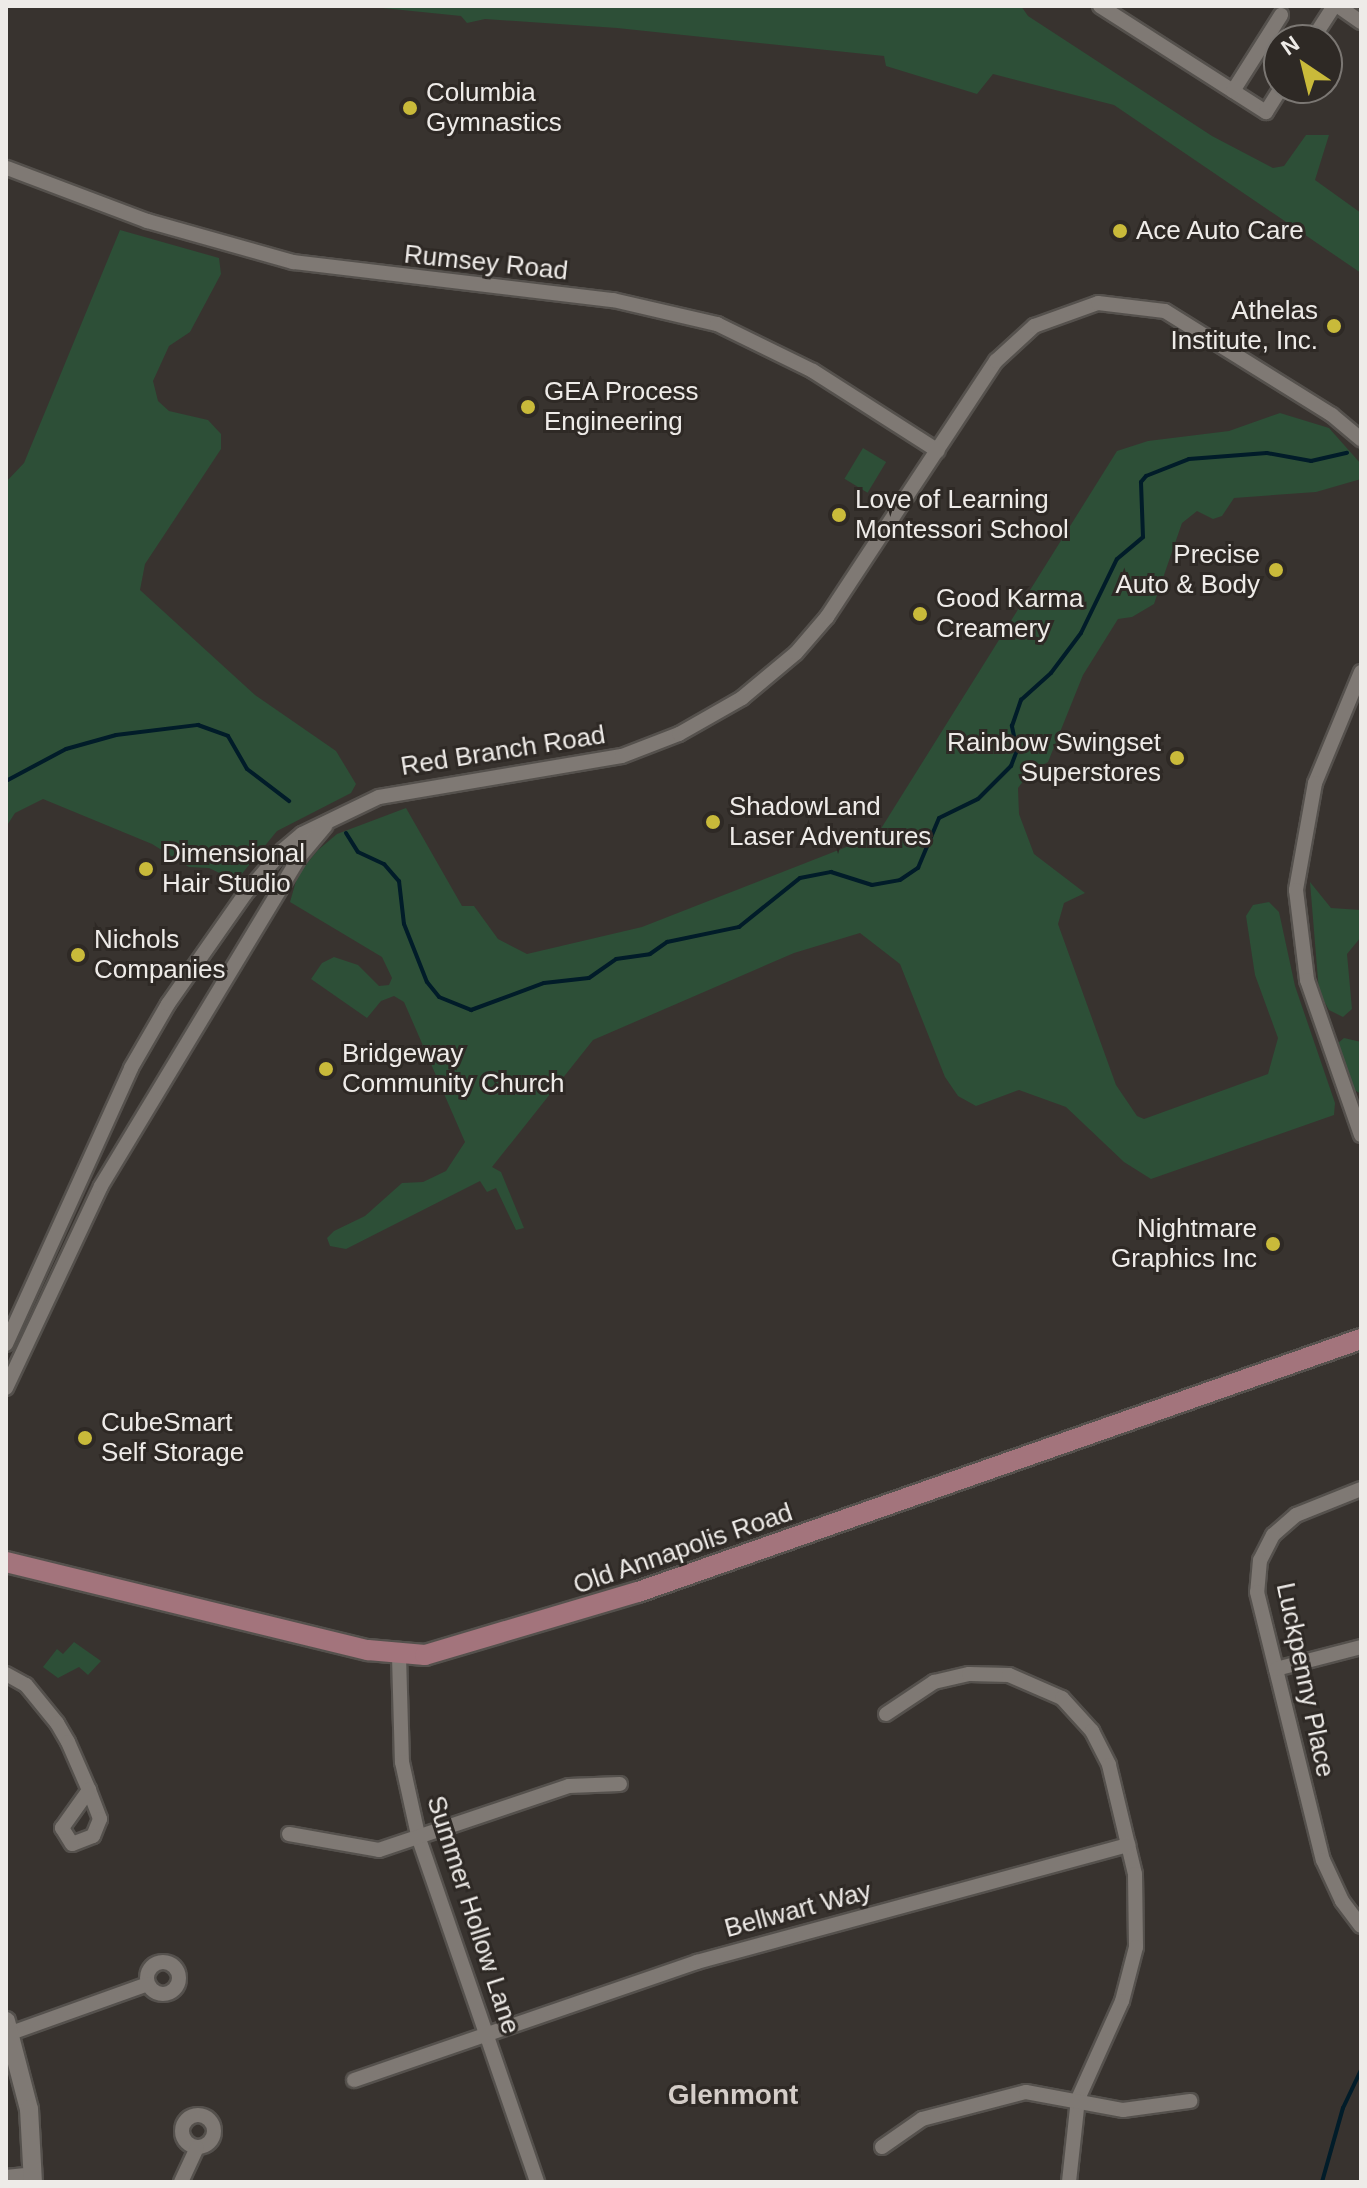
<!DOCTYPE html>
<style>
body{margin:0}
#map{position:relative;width:1367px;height:2188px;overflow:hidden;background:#38332f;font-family:Arial,sans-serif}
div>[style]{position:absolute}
.green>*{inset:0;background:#2d4f37;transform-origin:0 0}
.stream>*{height:4px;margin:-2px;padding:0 2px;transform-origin:2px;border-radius:2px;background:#011c29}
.roads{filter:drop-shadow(2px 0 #55514d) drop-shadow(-2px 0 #55514d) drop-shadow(0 2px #55514d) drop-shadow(0 -2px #55514d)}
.minor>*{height:14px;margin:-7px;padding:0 7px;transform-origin:7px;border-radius:7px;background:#7f7974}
.minor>.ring{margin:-7px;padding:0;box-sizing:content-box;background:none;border:14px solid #7f7974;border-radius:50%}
.tertiary>*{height:18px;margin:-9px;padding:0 9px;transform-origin:9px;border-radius:9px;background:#7f7974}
.secondary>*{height:20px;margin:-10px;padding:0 10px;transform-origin:10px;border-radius:10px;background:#a3747c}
.dots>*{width:22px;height:22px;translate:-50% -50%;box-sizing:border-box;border:4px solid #2e2925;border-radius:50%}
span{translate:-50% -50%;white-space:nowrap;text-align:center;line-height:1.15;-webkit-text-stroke:6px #2e2925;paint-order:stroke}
.poi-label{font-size:26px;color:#eeebe8}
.left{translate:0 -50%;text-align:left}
.right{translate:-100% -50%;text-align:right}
.street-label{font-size:26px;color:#eeebe8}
.neighbourhood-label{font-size:28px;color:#d4cdc8;font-weight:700}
.frame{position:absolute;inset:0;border:8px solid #eeebe8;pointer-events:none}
.north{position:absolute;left:1263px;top:24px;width:80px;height:80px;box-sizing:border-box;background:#2e2925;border:2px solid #7b7773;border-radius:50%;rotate:325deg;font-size:22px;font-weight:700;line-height:32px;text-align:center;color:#eeebe8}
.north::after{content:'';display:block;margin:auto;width:28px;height:36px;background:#c9ba3a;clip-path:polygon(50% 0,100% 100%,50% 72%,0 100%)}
</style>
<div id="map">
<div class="green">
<div style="clip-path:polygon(363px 6px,1021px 6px,1028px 16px,1212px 136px,1273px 168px,1284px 166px,1306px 135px,1329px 135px,1315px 180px,1361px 213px,1361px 273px,1114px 105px,993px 74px,977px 94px,886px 66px,884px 56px,617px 28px,485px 19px,467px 23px,461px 16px)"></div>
<div style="clip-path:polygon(120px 230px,219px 258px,221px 274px,190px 332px,169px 346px,153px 381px,158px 401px,169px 411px,208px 420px,221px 434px,221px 449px,145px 564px,140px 590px,255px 695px,336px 751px,356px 784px,351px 793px,277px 831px,236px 881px,209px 868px,189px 867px,152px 844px,43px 799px,15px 813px,6px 827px,6px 482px,24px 463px)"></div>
<div style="clip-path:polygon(1280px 413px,1329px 428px,1361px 464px,1361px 479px,1316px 492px,1234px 498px,1222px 516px,1213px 519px,1197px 511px,1182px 523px,1154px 604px,1132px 617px,1118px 619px,1083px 675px,1048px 762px,1030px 772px,1018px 788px,1019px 814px,1034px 854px,1085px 893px,1064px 903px,1058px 924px,1116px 1085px,1137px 1116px,1144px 1119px,1268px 1074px,1278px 1038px,1255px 975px,1246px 916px,1253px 905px,1269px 902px,1279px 912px,1295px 986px,1335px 1103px,1334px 1115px,1151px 1179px,1124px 1162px,1066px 1107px,1019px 1090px,976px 1106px,958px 1096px,945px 1077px,900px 964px,860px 933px,794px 953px,593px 1040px,492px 1167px,501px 1172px,524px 1228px,516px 1230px,496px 1188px,487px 1192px,480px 1181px,346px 1249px,330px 1246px,327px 1238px,334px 1231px,365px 1216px,402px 1183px,423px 1182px,446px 1171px,465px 1142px,404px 1002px,394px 996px,381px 1001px,367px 1018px,311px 979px,322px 963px,334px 957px,358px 965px,379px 986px,389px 985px,392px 978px,382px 957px,290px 902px,298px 874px,318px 850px,337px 834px,406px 808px,462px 906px,474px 906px,498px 939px,527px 954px,642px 927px,877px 835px,1117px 451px,1148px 441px,1229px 431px)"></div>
<div style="left:863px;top:448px;width:27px;height:36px;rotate:31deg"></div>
<div style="clip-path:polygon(1310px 882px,1331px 908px,1361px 910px,1361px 937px,1347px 954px,1352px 1009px,1343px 1017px,1329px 1010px,1319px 992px)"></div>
<div style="clip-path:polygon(1344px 1038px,1361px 1042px,1361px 1094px,1351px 1088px,1341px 1061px,1337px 1044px)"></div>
<div style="clip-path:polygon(74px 1642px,101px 1661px,88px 1675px,79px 1667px,58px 1678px,43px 1667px,57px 1649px,63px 1654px)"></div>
</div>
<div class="stream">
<div style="left:6px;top:781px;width:68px;rotate:-28.1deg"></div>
<div style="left:66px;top:749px;width:52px;rotate:-15.6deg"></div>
<div style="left:116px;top:735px;width:83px;rotate:-7deg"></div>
<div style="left:198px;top:725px;width:32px;rotate:20deg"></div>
<div style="left:228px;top:736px;width:38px;rotate:60deg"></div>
<div style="left:247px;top:769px;width:53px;rotate:37.3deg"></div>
<div style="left:346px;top:833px;width:22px;rotate:58deg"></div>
<div style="left:358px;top:852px;width:29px;rotate:25deg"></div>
<div style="left:384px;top:864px;width:23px;rotate:49deg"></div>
<div style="left:399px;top:881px;width:43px;rotate:83.4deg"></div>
<div style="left:404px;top:924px;width:62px;rotate:68.4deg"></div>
<div style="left:427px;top:982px;width:19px;rotate:51deg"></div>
<div style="left:439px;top:997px;width:35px;rotate:22deg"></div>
<div style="left:471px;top:1010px;width:78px;rotate:-20.3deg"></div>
<div style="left:544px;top:983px;width:45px;rotate:-6.3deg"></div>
<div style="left:589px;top:978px;width:33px;rotate:-35deg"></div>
<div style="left:616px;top:959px;width:34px;rotate:-8deg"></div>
<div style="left:650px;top:954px;width:21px;rotate:-35deg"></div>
<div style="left:667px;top:942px;width:74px;rotate:-11.8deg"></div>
<div style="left:739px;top:927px;width:78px;rotate:-38.8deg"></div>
<div style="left:800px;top:878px;width:32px;rotate:-11deg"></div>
<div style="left:831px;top:872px;width:43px;rotate:17.6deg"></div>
<div style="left:872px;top:885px;width:28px;rotate:-10deg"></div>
<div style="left:900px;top:880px;width:22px;rotate:-34deg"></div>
<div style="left:918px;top:868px;width:54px;rotate:-67.2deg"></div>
<div style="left:939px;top:818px;width:43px;rotate:-26deg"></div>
<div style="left:978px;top:799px;width:47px;rotate:-45deg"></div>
<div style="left:1011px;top:766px;width:17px;rotate:-69deg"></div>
<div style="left:1017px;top:750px;width:25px;rotate:-102deg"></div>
<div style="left:1012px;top:726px;width:28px;rotate:-71deg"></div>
<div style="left:1021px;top:700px;width:40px;rotate:-42deg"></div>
<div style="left:1051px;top:673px;width:50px;rotate:-53.1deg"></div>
<div style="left:1081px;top:633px;width:82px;rotate:-64.1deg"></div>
<div style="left:1117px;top:559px;width:34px;rotate:-40deg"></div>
<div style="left:1143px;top:537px;width:55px;rotate:-92.1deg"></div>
<div style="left:1141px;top:482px;width:8px;rotate:-50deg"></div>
<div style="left:1146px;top:476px;width:46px;rotate:-21.6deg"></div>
<div style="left:1189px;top:459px;width:78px;rotate:-4.4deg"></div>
<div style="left:1267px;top:453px;width:45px;rotate:10.3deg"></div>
<div style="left:1311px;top:461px;width:37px;rotate:-13deg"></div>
<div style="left:1322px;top:2182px;width:77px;rotate:-74.2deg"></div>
<div style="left:1343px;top:2108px;width:42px;rotate:-64.7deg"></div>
</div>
<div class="roads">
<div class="minor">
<div style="left:1100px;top:6px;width:197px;rotate:32.6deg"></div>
<div style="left:1266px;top:112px;width:28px;rotate:-58deg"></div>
<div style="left:1338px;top:6px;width:28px;rotate:35deg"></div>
<div style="left:1312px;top:40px;width:40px;rotate:-57.1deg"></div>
<div style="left:1233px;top:91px;width:90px;rotate:-57.7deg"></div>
<div style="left:7px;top:168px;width:150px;rotate:20.7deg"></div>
<div style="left:147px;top:221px;width:152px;rotate:15.7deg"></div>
<div style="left:293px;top:262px;width:322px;rotate:6.8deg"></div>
<div style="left:613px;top:300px;width:107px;rotate:13deg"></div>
<div style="left:717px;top:324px;width:107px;rotate:26.1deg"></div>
<div style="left:813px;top:371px;width:148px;rotate:32.6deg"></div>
<div style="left:1361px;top:672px;width:120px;rotate:112.5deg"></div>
<div style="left:1315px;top:783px;width:109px;rotate:100.1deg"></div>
<div style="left:1296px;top:890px;width:91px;rotate:83deg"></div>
<div style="left:1307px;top:980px;width:164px;rotate:70.8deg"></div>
<div style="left:6px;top:1344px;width:303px;rotate:-65.6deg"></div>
<div style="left:131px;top:1068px;width:74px;rotate:-60deg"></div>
<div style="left:168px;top:1004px;width:134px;rotate:-55deg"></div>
<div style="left:245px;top:894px;width:58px;rotate:-49.2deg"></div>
<div style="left:283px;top:850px;width:25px;rotate:-40deg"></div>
<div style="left:302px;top:834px;width:85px;rotate:-25.7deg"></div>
<div style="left:379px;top:797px;width:246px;rotate:-9.6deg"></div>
<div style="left:622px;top:756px;width:61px;rotate:-21.1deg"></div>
<div style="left:679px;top:734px;width:73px;rotate:-29.7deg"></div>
<div style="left:742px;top:698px;width:70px;rotate:-39.8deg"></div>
<div style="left:796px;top:653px;width:48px;rotate:-49.3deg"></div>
<div style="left:827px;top:617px;width:307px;rotate:-56.6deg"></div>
<div style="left:996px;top:361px;width:52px;rotate:-42.6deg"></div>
<div style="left:1034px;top:326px;width:68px;rotate:-19.8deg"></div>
<div style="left:1098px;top:303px;width:67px;rotate:6.8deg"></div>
<div style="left:1165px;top:311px;width:197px;rotate:31.9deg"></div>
<div style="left:1332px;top:415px;width:38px;rotate:40deg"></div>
<div style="left:6px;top:1388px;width:223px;rotate:-64.8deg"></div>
<div style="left:101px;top:1186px;width:387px;rotate:-58.9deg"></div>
<div style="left:301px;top:855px;width:38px;rotate:-50deg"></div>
<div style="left:1361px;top:1489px;width:70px;rotate:158.2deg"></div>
<div style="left:1296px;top:1515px;width:30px;rotate:139deg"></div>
<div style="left:1273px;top:1535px;width:28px;rotate:117deg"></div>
<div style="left:1260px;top:1560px;width:32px;rotate:95deg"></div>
<div style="left:1257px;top:1592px;width:276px;rotate:76.2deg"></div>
<div style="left:1323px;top:1860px;width:45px;rotate:65.1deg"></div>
<div style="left:1342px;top:1901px;width:31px;rotate:53deg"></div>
<div style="left:399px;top:1656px;width:106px;rotate:88.4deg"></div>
<div style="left:402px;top:1762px;width:79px;rotate:77.6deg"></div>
<div style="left:419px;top:1839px;width:363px;rotate:71deg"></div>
<div style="left:1276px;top:1669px;width:88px;rotate:-14.5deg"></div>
<div style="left:6px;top:1674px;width:23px;rotate:29deg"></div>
<div style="left:26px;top:1685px;width:49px;rotate:50.8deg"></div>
<div style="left:57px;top:1723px;width:22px;rotate:60deg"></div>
<div style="left:68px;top:1742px;width:52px;rotate:66.4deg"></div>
<div style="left:89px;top:1790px;width:31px;rotate:69deg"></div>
<div style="left:100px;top:1819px;width:18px;rotate:112deg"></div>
<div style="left:93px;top:1836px;width:22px;rotate:159deg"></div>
<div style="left:72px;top:1844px;width:19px;rotate:-122deg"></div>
<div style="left:62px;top:1828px;width:47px;rotate:-54.6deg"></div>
<div style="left:886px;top:1714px;width:58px;rotate:-33.7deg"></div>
<div style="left:934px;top:1682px;width:36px;rotate:-13deg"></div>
<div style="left:969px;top:1674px;width:40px;rotate:1.4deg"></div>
<div style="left:1009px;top:1675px;width:58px;rotate:23.5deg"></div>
<div style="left:1062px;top:1698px;width:45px;rotate:47.7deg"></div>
<div style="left:1092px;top:1731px;width:38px;rotate:63deg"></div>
<div style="left:1109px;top:1765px;width:112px;rotate:76.6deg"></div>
<div style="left:1135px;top:1874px;width:73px;rotate:89.2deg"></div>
<div style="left:1136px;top:1947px;width:56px;rotate:104.5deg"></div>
<div style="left:1122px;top:2001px;width:107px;rotate:114.2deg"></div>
<div style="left:1078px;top:2099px;width:83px;rotate:96.2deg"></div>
<div style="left:289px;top:1834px;width:91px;rotate:10.1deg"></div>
<div style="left:379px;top:1850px;width:200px;rotate:-18.6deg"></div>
<div style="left:569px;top:1786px;width:51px;rotate:-2.2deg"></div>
<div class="ring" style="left:147px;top:1962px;width:18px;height:18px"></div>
<div style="left:11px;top:2033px;width:145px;rotate:-19.7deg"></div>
<div style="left:354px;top:2080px;width:363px;rotate:-19deg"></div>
<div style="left:697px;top:1962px;width:447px;rotate:-15.2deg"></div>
<div class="ring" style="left:182px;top:2115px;width:18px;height:18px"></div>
<div style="left:882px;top:2147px;width:49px;rotate:-35deg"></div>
<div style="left:922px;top:2119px;width:107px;rotate:-14.6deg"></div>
<div style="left:1026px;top:2092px;width:99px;rotate:10.5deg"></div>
<div style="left:1123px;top:2110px;width:68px;rotate:-7.7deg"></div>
<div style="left:6px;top:2177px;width:27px;rotate:-6deg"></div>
<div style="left:181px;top:2182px;width:38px;rotate:-65deg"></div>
</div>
<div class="tertiary">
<div style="left:6px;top:2021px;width:91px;rotate:75.4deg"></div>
<div style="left:29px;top:2109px;width:73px;rotate:86.9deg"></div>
</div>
<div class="secondary">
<div style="left:6px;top:1562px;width:373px;rotate:13.7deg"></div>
<div style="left:368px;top:1650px;width:57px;rotate:5deg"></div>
<div style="left:425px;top:1655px;width:222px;rotate:-16.5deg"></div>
<div style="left:638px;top:1592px;width:766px;rotate:-19.29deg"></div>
</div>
</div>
<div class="dots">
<div style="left:410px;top:108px;background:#c9ba3a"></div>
<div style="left:1120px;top:231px;background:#c9ba3a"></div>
<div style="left:1334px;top:326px;background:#c9ba3a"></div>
<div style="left:528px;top:407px;background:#c9ba3a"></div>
<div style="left:839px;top:515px;background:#c9ba3a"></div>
<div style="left:1276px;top:570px;background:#c9ba3a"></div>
<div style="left:920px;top:614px;background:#c9ba3a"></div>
<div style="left:1177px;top:758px;background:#c9ba3a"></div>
<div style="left:713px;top:822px;background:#c9ba3a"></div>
<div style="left:146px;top:869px;background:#c9ba3a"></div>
<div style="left:78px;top:955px;background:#c9ba3a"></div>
<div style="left:326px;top:1069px;background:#c9ba3a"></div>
<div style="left:1273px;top:1244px;background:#c9ba3a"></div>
<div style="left:85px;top:1438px;background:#c9ba3a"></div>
</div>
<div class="poi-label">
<span class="left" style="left:426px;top:108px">Columbia<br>Gymnastics</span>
<span class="left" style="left:1136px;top:231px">Ace Auto Care</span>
<span class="right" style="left:1318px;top:326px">Athelas<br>Institute, Inc.</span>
<span class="left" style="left:544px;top:407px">GEA Process<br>Engineering</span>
<span class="left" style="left:855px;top:515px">Love of Learning<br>Montessori School</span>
<span class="right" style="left:1260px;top:570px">Precise<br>Auto &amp; Body</span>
<span class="left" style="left:936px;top:614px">Good Karma<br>Creamery</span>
<span class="right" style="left:1161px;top:758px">Rainbow Swingset<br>Superstores</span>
<span class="left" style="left:729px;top:822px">ShadowLand<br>Laser Adventures</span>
<span class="left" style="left:162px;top:869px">Dimensional<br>Hair Studio</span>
<span class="left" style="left:94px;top:955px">Nichols<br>Companies</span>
<span class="left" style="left:342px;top:1069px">Bridgeway<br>Community Church</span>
<span class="right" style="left:1257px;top:1244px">Nightmare<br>Graphics Inc</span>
<span class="left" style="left:101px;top:1438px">CubeSmart<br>Self Storage</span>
</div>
<div class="street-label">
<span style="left:486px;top:263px;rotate:6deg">Rumsey Road</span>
<span style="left:503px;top:751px;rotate:-9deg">Red Branch Road</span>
<span style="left:683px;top:1549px;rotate:-19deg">Old Annapolis Road</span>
<span style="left:1305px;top:1680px;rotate:78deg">Luckpenny Place</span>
<span style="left:798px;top:1910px;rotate:-15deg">Bellwart Way</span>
<span style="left:473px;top:1915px;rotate:72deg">Summer Hollow Lane</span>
</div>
<div class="neighbourhood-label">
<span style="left:733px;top:2095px">Glenmont</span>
</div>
<div class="frame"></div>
<div class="north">N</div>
</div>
